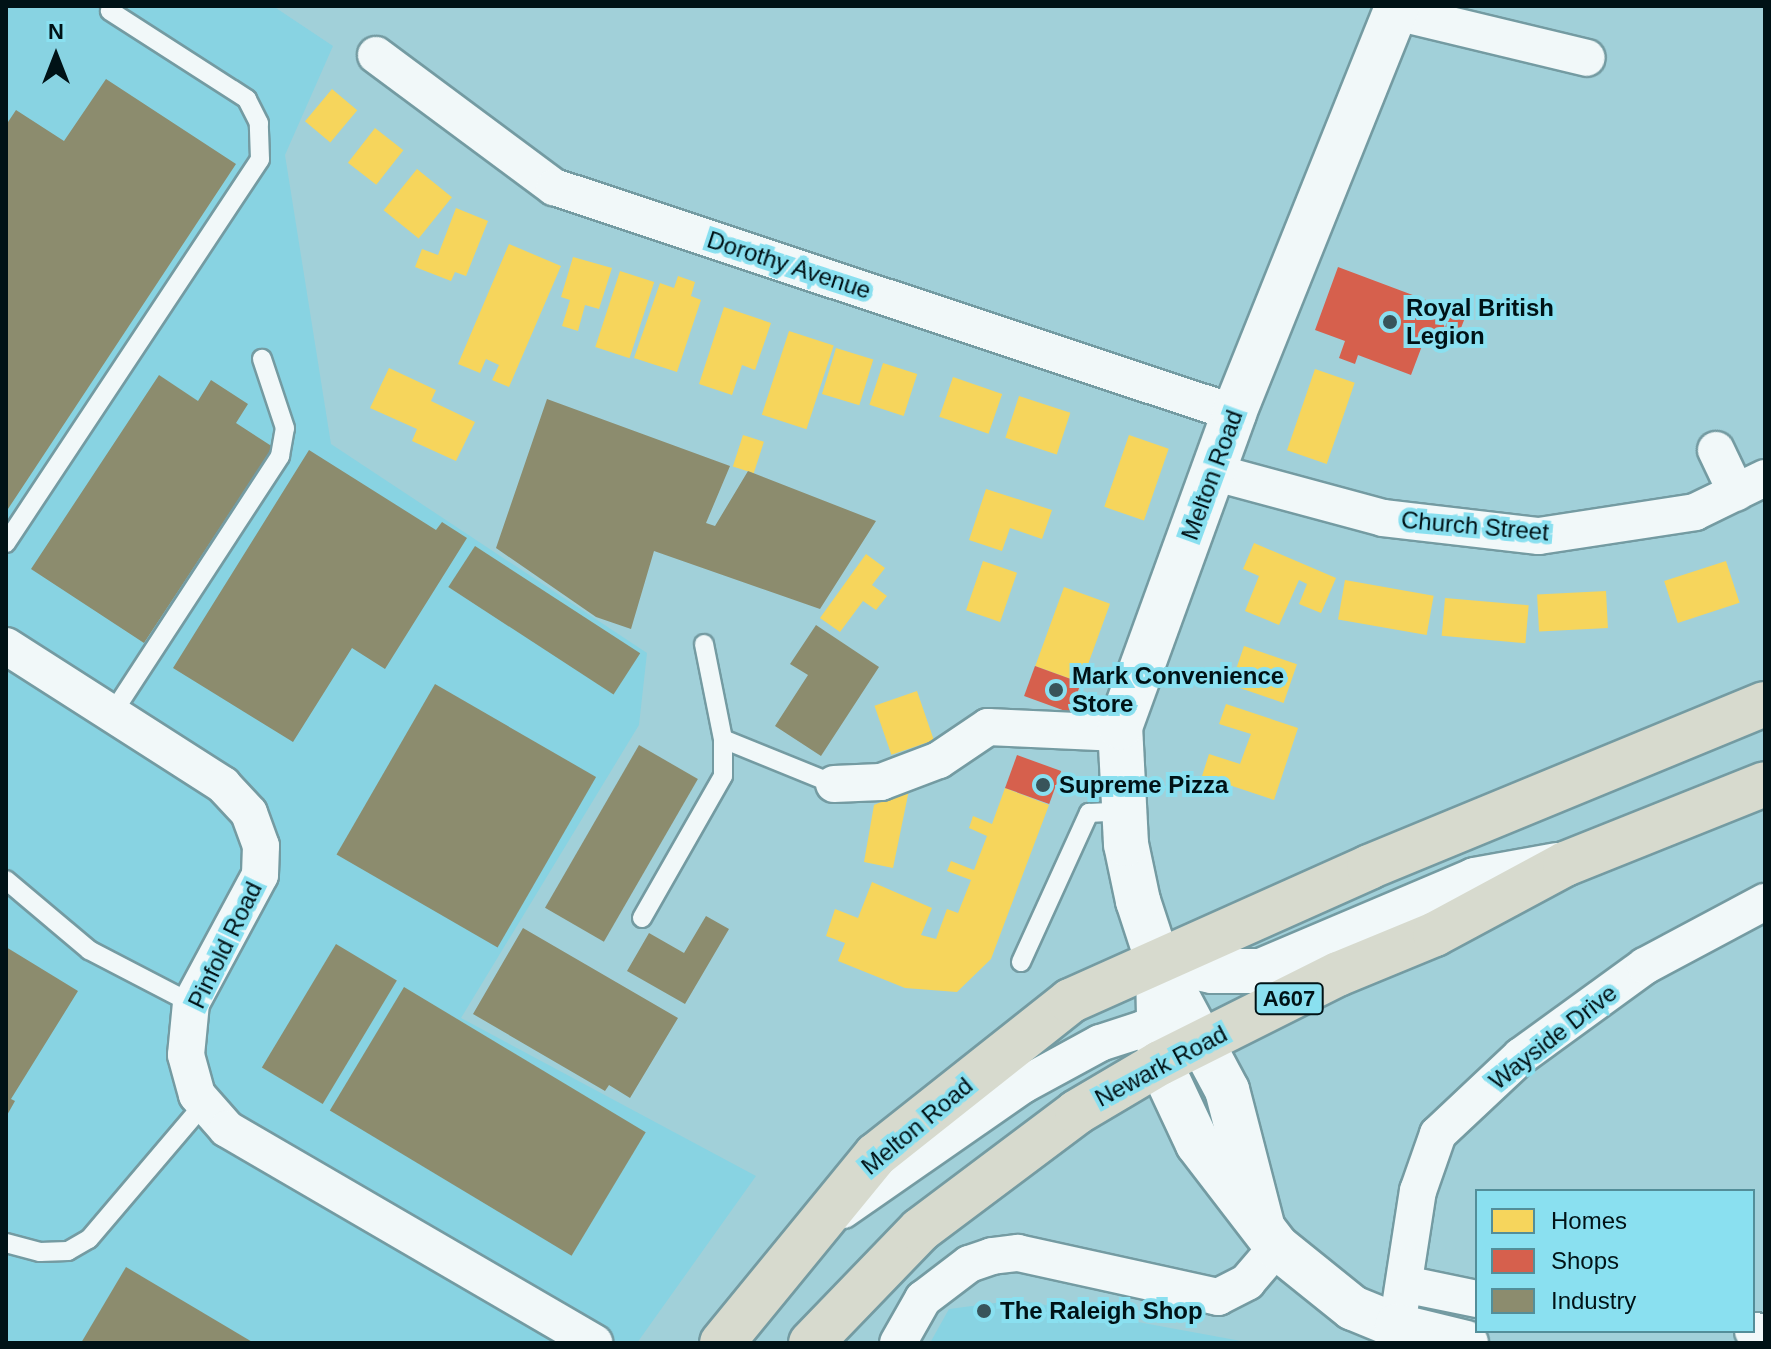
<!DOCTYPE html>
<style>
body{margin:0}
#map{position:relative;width:1771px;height:1349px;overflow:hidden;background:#a1d0d9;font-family:Arial,sans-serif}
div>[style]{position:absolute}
.built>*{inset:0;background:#88d3e2}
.homes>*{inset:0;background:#f6d55c;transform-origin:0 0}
.shops>*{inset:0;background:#d6604d;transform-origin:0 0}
.industry>*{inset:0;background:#8c8c6e;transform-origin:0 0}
.roads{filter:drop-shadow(2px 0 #749ba2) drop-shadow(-2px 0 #749ba2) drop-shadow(0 2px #749ba2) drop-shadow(0 -2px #749ba2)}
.service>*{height:18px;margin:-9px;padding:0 9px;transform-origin:9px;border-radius:9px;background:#f1f8f9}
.minor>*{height:36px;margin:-18px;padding:0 18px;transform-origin:18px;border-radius:18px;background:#f1f8f9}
.tertiary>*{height:44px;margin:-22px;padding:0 22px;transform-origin:22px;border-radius:22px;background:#f1f8f9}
.trunk>*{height:44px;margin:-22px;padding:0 22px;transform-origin:22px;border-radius:22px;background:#d7dace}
.dots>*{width:22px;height:22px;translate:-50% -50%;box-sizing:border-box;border:4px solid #8ae0f0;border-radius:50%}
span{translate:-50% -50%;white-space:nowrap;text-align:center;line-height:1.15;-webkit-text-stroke:8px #8ae0f0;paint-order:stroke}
.shield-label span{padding:2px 6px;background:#8ae0f0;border:2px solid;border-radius:6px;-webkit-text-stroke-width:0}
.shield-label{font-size:22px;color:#001216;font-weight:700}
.street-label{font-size:24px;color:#001216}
.poi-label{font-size:24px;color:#001216;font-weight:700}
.left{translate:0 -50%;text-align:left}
.frame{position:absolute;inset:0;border:8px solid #001216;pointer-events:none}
.legend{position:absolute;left:1475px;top:1189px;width:280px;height:144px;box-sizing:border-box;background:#8ae0f0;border:2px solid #538e99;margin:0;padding:10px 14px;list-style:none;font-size:24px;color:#001216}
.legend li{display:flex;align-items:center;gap:16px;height:40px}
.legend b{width:40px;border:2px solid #538e99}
.north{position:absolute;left:16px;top:16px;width:80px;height:80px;-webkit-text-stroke:6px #8ae0f0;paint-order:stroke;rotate:0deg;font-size:22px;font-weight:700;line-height:32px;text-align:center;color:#001216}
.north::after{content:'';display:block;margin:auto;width:28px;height:36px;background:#001216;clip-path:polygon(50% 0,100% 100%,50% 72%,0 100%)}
</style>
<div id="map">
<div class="built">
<div style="clip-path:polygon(6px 6px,273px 6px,333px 46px,285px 155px,331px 444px,647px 653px,639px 725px,461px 1018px,756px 1176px,637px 1343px,6px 1343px)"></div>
<div style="clip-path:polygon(1018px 1300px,1252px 1343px,930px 1343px,949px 1309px)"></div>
</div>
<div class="homes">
<div style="left:332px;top:89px;width:33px;height:42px;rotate:40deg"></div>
<div style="left:375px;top:128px;width:36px;height:44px;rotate:38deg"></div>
<div style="left:417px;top:169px;width:45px;height:53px;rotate:39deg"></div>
<div style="clip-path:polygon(456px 208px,488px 221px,466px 276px,455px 272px,451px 281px,415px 267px,422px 249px,438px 255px)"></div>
<div style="clip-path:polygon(509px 244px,561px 266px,509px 387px,492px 380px,499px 365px,486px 359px,480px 373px,458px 364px)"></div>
<div style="clip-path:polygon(573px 257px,612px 268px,599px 309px,585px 305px,578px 331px,562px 326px,570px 300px,561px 297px)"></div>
<div style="left:620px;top:271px;width:36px;height:80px;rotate:18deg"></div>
<div style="clip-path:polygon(678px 276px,695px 282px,691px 296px,701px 300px,677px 372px,634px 358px,660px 283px,674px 288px)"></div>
<div style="clip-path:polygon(724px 307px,771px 323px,755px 370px,742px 365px,732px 395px,699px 384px)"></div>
<div style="left:789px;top:331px;width:47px;height:88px;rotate:18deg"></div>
<div style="left:836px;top:348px;width:39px;height:48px;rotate:17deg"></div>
<div style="left:883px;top:363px;width:36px;height:44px;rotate:18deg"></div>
<div style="clip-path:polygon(389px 368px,436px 390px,431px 401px,475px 422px,456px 461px,412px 441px,417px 429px,370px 408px)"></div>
<div style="left:1315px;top:369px;width:42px;height:86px;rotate:19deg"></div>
<div style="left:953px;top:377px;width:52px;height:42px;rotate:19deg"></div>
<div style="left:1019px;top:396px;width:54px;height:44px;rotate:18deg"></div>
<div style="left:743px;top:435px;width:22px;height:33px;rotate:18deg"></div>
<div style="left:1129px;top:435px;width:42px;height:76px;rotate:19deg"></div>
<div style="clip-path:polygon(986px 489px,1052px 510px,1042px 539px,1010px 528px,1002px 551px,969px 540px)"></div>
<div style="clip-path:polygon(1254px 543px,1336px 578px,1321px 613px,1299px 604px,1307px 584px,1299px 580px,1279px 625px,1245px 611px,1259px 576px,1243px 569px)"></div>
<div style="clip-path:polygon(866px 554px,885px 568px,872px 585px,887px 596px,876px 610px,863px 601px,840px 632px,820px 618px)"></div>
<div style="left:983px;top:561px;width:36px;height:52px;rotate:19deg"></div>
<div style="left:1726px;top:561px;width:44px;height:65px;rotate:72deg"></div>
<div style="left:1345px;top:580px;width:90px;height:40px;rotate:10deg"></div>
<div style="left:1064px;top:587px;width:49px;height:84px;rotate:20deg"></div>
<div style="left:1606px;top:591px;width:37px;height:69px;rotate:87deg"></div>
<div style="left:1445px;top:598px;width:84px;height:38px;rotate:5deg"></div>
<div style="left:1244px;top:646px;width:56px;height:41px;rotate:19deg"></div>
<div style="left:917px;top:691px;width:52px;height:45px;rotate:71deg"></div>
<div style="clip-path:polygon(1226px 704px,1298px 728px,1274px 800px,1202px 776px,1209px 754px,1240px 764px,1245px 750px,1251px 734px,1219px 724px)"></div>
<div style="clip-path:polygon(1005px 788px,1049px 805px,991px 959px,957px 992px,905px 988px,838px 961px,845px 943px,826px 936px,835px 909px,858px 918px,872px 882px,932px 908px,921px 935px,936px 939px,947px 909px,958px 913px,971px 880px,947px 871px,951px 861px,974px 870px,987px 836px,969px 828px,973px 816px,992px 824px)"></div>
<div style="clip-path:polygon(909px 790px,893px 868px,864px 862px,874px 805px)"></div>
</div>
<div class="shops">
<div style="clip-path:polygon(1338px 267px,1466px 315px,1456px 341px,1428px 330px,1411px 375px,1358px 355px,1355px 364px,1339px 358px,1345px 341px,1315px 330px)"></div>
<div style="left:1035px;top:666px;width:49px;height:32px;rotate:20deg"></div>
<div style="left:1017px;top:755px;width:47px;height:35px;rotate:20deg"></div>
</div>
<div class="industry">
<div style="clip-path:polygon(106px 79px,236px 164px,6px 512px,6px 125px,16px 110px,64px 141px)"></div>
<div style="clip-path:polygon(159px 375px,198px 401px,211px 380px,248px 404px,236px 423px,273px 447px,144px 643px,31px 569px)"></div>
<div style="clip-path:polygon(547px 399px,730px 466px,706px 523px,715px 526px,748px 471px,876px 521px,820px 609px,654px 551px,631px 629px,596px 617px,496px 548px)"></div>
<div style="clip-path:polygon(309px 450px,436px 530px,442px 522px,467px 538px,385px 669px,352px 648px,293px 742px,173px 668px)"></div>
<div style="left:475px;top:546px;width:197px;height:49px;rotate:33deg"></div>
<div style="clip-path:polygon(816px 625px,879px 667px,821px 756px,775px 726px,808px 675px,790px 664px)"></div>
<div style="left:435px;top:684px;width:186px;height:197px;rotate:30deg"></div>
<div style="left:639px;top:745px;width:68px;height:188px;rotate:30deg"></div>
<div style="clip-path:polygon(706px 916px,729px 929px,685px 1004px,627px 971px,649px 933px,684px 953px)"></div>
<div style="clip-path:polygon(523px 928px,678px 1018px,630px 1098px,609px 1085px,605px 1091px,473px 1014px)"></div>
<div style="left:336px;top:944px;width:71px;height:144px;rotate:31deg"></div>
<div style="clip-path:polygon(6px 947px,78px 991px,11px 1099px,15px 1101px,6px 1117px)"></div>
<div style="left:404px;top:987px;width:282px;height:144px;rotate:31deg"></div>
<div style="clip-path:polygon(126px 1267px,254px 1343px,81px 1343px)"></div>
</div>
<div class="roads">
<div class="service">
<div style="left:6px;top:543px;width:460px;rotate:-56.5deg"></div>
<div style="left:260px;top:159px;width:36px;rotate:-92deg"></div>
<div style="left:259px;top:123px;width:27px;rotate:-117deg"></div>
<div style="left:247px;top:99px;width:163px;rotate:-147.3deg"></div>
<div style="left:704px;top:644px;width:97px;rotate:78.7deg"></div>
<div style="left:723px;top:739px;width:120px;rotate:22.1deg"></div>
<div style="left:112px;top:714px;width:308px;rotate:-56.9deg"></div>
<div style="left:280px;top:456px;width:28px;rotate:-80deg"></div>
<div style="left:285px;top:428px;width:73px;rotate:-108.4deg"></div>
<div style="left:6px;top:880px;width:109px;rotate:40.1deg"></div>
<div style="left:89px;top:950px;width:115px;rotate:27.5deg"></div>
<div style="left:642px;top:918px;width:163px;rotate:-60.3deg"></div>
<div style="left:723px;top:776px;width:37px;rotate:-90deg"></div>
<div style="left:1021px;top:962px;width:164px;rotate:-65.5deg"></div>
<div style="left:1089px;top:813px;width:36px;rotate:-3deg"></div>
<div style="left:6px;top:1243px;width:35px;rotate:15deg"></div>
<div style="left:40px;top:1252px;width:28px;rotate:-2deg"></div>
<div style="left:68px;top:1251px;width:24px;rotate:-30deg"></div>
<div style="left:89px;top:1239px;width:177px;rotate:-49.6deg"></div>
</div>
<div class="minor">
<div style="left:1396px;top:12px;width:196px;rotate:13.5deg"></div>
<div style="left:376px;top:55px;width:222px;rotate:36.6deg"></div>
<div style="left:554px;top:187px;width:717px;rotate:18.38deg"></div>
<div style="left:1716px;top:450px;width:47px;rotate:64.5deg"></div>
<div style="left:1213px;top:472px;width:176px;rotate:15.1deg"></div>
<div style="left:1383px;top:518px;width:157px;rotate:6.6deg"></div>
<div style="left:1539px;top:536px;width:158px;rotate:-8.7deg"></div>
<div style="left:1695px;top:512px;width:78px;rotate:-25.9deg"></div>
<div style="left:6px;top:646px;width:258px;rotate:32.6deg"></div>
<div style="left:223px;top:785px;width:38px;rotate:47deg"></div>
<div style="left:249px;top:813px;width:35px;rotate:70deg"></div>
<div style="left:261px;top:846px;width:29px;rotate:92deg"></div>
<div style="left:260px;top:875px;width:145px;rotate:118.3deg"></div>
<div style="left:191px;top:1003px;width:52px;rotate:95.5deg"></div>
<div style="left:186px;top:1055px;width:41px;rotate:74.6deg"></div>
<div style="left:197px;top:1095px;width:45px;rotate:48.6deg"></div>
<div style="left:227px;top:1129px;width:425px;rotate:30.2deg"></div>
<div style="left:834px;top:784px;width:47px;rotate:-2.4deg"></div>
<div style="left:881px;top:782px;width:62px;rotate:-20.8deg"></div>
<div style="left:939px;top:760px;width:59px;rotate:-34deg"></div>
<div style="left:988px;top:727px;width:132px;rotate:2.6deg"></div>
<div style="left:843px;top:1210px;width:219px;rotate:-34.8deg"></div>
<div style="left:1023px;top:1085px;width:88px;rotate:-28.6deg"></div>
<div style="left:1100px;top:1043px;width:45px;rotate:-18deg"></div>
<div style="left:1143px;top:1029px;width:44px;rotate:6.5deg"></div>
<div style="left:1404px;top:1284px;width:75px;rotate:11.6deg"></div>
<div style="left:1397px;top:1326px;width:137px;rotate:-81.2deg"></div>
<div style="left:1418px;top:1191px;width:60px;rotate:-70.7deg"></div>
<div style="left:1438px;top:1134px;width:114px;rotate:-43.2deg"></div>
<div style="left:1521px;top:1056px;width:153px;rotate:-36deg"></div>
<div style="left:1645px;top:966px;width:136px;rotate:-28.1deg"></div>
<div style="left:1753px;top:1331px;width:12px;rotate:5deg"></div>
<div style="left:898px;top:1343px;width:51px;rotate:-60.4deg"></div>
<div style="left:923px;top:1299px;width:58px;rotate:-37.3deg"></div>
<div style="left:969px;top:1264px;width:24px;rotate:-19deg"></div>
<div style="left:992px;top:1256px;width:26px;rotate:-7deg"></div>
<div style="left:1018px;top:1253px;width:205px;rotate:12.4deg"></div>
<div style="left:1218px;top:1297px;width:33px;rotate:-27deg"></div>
<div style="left:1247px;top:1282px;width:46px;rotate:-49.4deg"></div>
</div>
<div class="tertiary">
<div style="left:1157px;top:959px;width:56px;rotate:12.3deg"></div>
<div style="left:1212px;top:971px;width:49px"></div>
<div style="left:1261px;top:971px;width:233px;rotate:-23deg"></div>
<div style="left:1475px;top:880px;width:83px;rotate:-10.4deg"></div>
<div style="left:1158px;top:969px;width:94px;rotate:88.8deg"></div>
<div style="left:1160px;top:1063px;width:89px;rotate:64.9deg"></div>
<div style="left:1198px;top:1144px;width:130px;rotate:52.5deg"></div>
<div style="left:1277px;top:1247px;width:97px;rotate:38.8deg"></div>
<div style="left:1353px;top:1308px;width:48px;rotate:22.2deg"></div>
<div style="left:1397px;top:1326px;width:71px;rotate:13.8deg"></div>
<div style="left:1262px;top:1225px;width:139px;rotate:-104.5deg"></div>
<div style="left:1227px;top:1090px;width:149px;rotate:-118.1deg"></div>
<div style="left:1157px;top:959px;width:61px;rotate:-108.1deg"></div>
<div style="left:1138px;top:901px;width:58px;rotate:-101.9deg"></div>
<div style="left:1126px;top:844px;width:117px;rotate:-92.9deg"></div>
<div style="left:1120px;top:727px;width:334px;rotate:-70deg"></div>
<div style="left:1234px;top:413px;width:439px;rotate:-68.1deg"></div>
</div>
<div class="trunk">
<div style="left:722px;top:1343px;width:243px;rotate:-50.7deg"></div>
<div style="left:876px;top:1155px;width:248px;rotate:-38.4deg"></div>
<div style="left:1070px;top:1001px;width:328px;rotate:-24.1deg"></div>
<div style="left:1369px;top:867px;width:428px;rotate:-22.4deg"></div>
<div style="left:811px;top:1343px;width:157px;rotate:-46deg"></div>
<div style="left:920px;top:1230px;width:196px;rotate:-36.9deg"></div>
<div style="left:1077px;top:1112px;width:96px;rotate:-30.6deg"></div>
<div style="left:1160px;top:1063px;width:199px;rotate:-26.6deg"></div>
<div style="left:1338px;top:974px;width:105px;rotate:-22.4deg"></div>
<div style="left:1435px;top:934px;width:148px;rotate:-28.3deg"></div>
<div style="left:1565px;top:864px;width:215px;rotate:-21.8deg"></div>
</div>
</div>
<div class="dots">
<div style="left:1390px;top:322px;background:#38545a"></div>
<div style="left:1056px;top:690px;background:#38545a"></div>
<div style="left:1043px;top:785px;background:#38545a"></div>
<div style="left:984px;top:1311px;background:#38545a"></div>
</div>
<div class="shield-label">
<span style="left:1289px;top:999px">A607</span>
</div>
<div class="street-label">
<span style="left:789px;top:265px;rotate:18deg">Dorothy Avenue</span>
<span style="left:1212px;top:475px;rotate:-70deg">Melton Road</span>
<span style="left:1475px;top:526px;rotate:5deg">Church Street</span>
<span style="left:225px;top:945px;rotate:-64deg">Pinfold Road</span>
<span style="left:1553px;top:1037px;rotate:-38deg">Wayside Drive</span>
<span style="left:1161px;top:1066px;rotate:-28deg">Newark Road</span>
<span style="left:917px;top:1126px;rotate:-40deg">Melton Road</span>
</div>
<div class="poi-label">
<span class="left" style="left:1406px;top:322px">Royal British<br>Legion</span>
<span class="left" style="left:1072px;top:690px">Mark Convenience<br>Store</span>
<span class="left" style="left:1059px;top:785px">Supreme Pizza</span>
<span class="left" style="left:1000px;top:1311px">The Raleigh Shop</span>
</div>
<div class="frame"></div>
<ul class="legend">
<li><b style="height:22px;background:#f6d55c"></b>Homes</li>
<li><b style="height:22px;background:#d6604d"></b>Shops</li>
<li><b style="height:22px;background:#8c8c6e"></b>Industry</li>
</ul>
<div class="north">N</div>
</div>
